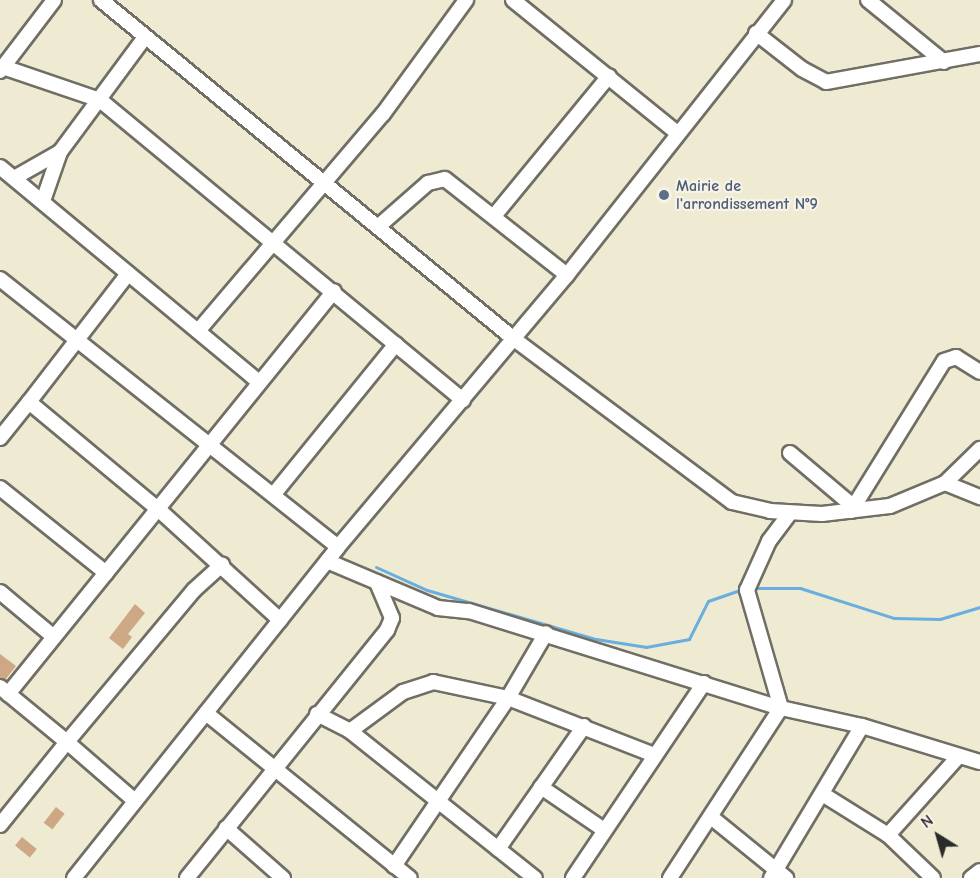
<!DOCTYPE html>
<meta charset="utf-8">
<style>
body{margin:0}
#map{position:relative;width:980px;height:878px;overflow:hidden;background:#efead2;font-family:"Comic Neue",sans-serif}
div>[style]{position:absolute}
.stream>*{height:3px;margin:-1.5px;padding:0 1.5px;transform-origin:1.5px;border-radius:1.5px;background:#68aede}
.building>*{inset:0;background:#cea884;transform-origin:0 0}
.roads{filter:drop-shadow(2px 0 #706e65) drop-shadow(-2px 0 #706e65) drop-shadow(0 2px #706e65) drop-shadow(0 -2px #706e65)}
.minor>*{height:14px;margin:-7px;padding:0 7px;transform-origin:7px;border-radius:7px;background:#fff}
.dots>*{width:16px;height:16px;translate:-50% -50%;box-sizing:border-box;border:3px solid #f7f3e8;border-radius:50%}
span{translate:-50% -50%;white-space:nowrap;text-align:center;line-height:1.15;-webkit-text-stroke:4.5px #f7f3e8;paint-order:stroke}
.service-label{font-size:16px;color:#4e5e75;font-weight:700}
.left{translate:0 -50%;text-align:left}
.north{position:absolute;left:908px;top:806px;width:60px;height:60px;-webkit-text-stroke:4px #f7f3e8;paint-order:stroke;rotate:323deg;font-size:16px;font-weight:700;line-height:24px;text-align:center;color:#2b2b2b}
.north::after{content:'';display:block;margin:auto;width:21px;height:27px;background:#2b2b2b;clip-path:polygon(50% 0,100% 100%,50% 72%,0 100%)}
</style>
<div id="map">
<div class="stream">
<div style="left:376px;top:567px;width:56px;rotate:24.3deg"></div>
<div style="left:427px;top:590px;width:176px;rotate:16.2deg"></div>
<div style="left:596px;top:639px;width:51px;rotate:9.1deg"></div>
<div style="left:646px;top:647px;width:44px;rotate:-10.5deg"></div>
<div style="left:689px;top:639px;width:42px;rotate:-63.4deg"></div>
<div style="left:708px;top:601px;width:36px;rotate:-19deg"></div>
<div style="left:752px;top:588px;width:48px"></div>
<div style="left:800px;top:588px;width:99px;rotate:17.7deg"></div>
<div style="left:894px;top:618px;width:46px;rotate:1.2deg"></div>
<div style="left:940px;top:619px;width:42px;rotate:-16.7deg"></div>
</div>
<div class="building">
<div style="clip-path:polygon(135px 604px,145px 613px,128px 634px,132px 637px,123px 649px,109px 638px)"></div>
<div style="clip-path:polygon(0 654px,16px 666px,5px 680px,0 678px)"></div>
<div style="left:56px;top:807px;width:11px;height:20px;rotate:38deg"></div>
<div style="left:22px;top:837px;width:19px;height:11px;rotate:39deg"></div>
</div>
<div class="roads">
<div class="minor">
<div style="left:101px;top:0;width:534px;rotate:39.38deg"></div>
<div style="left:514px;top:339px;width:272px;rotate:36.8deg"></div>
<div style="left:732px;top:502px;width:39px;rotate:13deg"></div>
<div style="left:770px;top:511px;width:52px;rotate:3.3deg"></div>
<div style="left:822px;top:514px;width:68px;rotate:-6.7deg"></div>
<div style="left:890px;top:506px;width:60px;rotate:-22.7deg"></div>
<div style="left:945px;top:483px;width:49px;rotate:-44.2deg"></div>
<div style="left:513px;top:0;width:210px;rotate:39deg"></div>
<div style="left:868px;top:0;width:98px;rotate:39.2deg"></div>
<div style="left:756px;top:33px;width:58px;rotate:38deg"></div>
<div style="left:802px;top:69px;width:27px;rotate:28deg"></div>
<div style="left:826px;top:82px;width:157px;rotate:-10.3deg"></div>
<div style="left:3px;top:67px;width:102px;rotate:18.8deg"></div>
<div style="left:100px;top:100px;width:471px;rotate:39.6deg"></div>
<div style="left:0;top:71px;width:89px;rotate:-52.7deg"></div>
<div style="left:0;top:167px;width:337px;rotate:39.7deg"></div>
<div style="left:14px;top:178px;width:53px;rotate:-29.5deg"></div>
<div style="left:43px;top:201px;width:52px;rotate:-70.9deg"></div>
<div style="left:60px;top:152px;width:143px;rotate:-53.5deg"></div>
<div style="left:494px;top:216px;width:181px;rotate:-50.6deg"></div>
<div style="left:380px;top:225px;width:64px;rotate:-41.2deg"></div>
<div style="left:428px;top:183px;width:17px;rotate:-13deg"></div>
<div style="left:445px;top:179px;width:155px;rotate:38.2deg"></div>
<div style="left:0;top:279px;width:431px;rotate:38.4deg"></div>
<div style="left:198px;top:331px;width:285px;rotate:-49.6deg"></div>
<div style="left:383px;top:114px;width:141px;rotate:-53.9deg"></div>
<div style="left:29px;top:402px;width:162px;rotate:-52.3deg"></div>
<div style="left:0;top:438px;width:46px;rotate:-51.1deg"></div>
<div style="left:29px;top:402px;width:168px;rotate:39.7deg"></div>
<div style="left:158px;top:509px;width:165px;rotate:42.3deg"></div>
<div style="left:790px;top:453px;width:82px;rotate:40.1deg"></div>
<div style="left:945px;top:483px;width:38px;rotate:22deg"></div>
<div style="left:0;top:488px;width:136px;rotate:38.7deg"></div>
<div style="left:274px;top:494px;width:193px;rotate:-50.9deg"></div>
<div style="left:851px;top:511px;width:176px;rotate:-58.2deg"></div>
<div style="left:944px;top:361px;width:13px;rotate:-18deg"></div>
<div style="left:956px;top:357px;width:28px;rotate:32deg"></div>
<div style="left:327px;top:561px;width:121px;rotate:22.9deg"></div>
<div style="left:438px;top:608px;width:31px;rotate:6deg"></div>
<div style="left:469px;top:611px;width:327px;rotate:17.3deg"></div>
<div style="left:781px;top:708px;width:83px;rotate:12.5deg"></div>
<div style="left:862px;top:726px;width:123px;rotate:17deg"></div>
<div style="left:0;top:592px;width:70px;rotate:39.8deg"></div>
<div style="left:0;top:687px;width:87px;rotate:39.4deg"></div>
<div style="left:67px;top:742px;width:198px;rotate:-50.1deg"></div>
<div style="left:194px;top:590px;width:38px;rotate:-42deg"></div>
<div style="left:8px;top:694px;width:518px;rotate:-51.03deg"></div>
<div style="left:206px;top:713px;width:262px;rotate:39deg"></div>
<div style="left:317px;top:714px;width:37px;rotate:27deg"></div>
<div style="left:350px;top:731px;width:236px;rotate:38.5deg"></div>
<div style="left:350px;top:731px;width:66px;rotate:-36.3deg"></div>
<div style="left:403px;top:692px;width:32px;rotate:-18deg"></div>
<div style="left:433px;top:682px;width:77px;rotate:12deg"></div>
<div style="left:508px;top:698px;width:157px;rotate:21.3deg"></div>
<div style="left:541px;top:787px;width:76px;rotate:34.3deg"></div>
<div style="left:824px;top:795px;width:75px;rotate:32deg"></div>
<div style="left:888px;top:835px;width:62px;rotate:43.7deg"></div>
<div style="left:711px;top:817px;width:97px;rotate:39.1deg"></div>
<div style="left:0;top:825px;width:107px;rotate:-51.1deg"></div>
<div style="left:67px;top:742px;width:90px;rotate:40.9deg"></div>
<div style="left:226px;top:828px;width:76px;rotate:41.3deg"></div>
<div style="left:888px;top:835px;width:106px;rotate:-48.1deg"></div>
<div style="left:498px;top:849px;width:150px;rotate:-55deg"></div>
<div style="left:394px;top:866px;width:203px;rotate:-55.8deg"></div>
<div style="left:508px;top:698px;width:75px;rotate:-59.7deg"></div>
<div style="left:74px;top:878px;width:423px;rotate:-51.4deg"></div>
<div style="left:338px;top:547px;width:356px;rotate:-49.9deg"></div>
<div style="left:567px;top:275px;width:350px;rotate:-51.7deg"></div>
<div style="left:187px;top:878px;width:319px;rotate:-51.1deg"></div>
<div style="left:387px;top:630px;width:13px;rotate:-67deg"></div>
<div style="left:392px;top:618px;width:39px;rotate:-113deg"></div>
<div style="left:573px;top:878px;width:235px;rotate:-56.1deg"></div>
<div style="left:670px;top:878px;width:203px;rotate:-56.9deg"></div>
<div style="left:781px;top:708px;width:123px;rotate:-106.1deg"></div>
<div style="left:747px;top:590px;width:54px;rotate:-65.8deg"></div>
<div style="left:769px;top:541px;width:35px;rotate:-53deg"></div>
<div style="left:771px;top:878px;width:177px;rotate:-59.1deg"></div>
<div style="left:971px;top:878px;width:11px;rotate:-38deg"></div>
</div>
</div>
<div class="dots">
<div style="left:664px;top:195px;background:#5c6f8a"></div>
</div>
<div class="service-label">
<span class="left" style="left:676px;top:195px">Mairie de<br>l'arrondissement N°9</span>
</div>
<div class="north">N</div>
</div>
